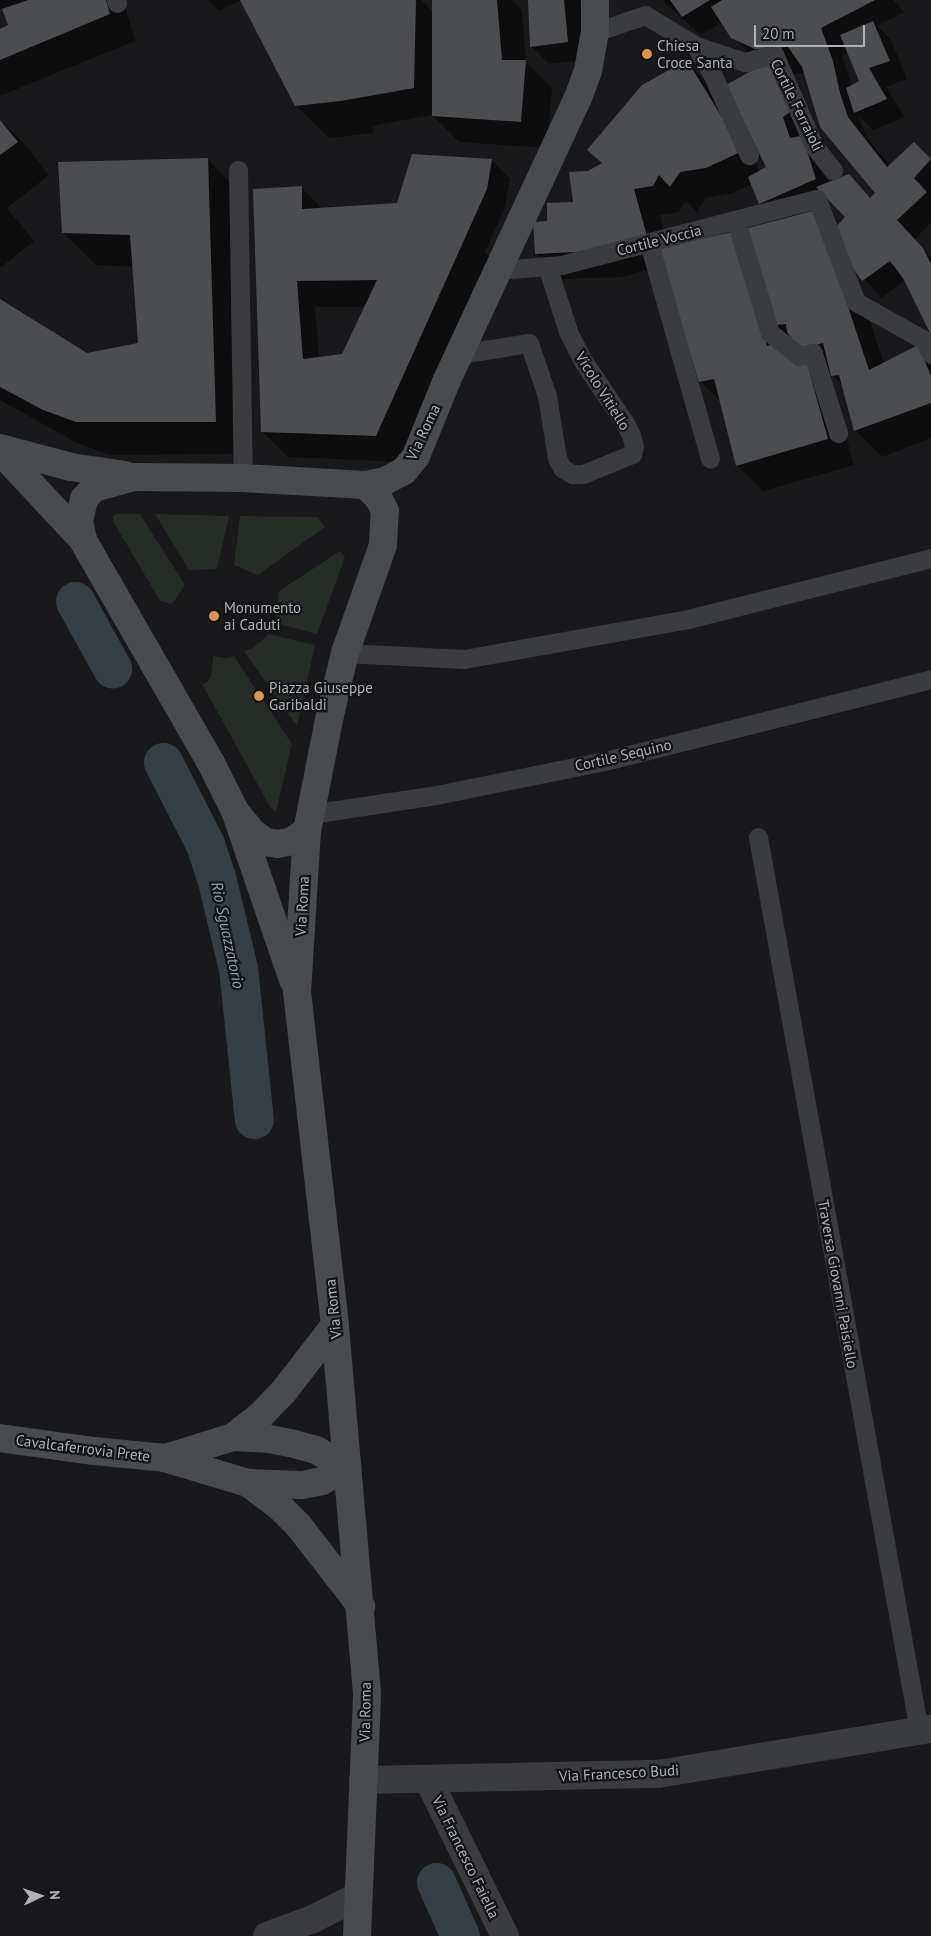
<!DOCTYPE html>
<style>
body{margin:0}
#map{position:relative;width:931px;height:1936px;overflow:hidden;background:#19191b;font-family:"PT Sans",sans-serif}
div>[style]{position:absolute}
.green>*{inset:0;background:#262c26}
.shadow>*{inset:0;background:#0007}
.canal>*{height:39px;margin:-19.5px;padding:0 19.5px;transform-origin:19.5px;border-radius:19.5px;background:#364044}
.building>*{inset:0;background:#4b4d50}
.lane>*{height:19px;margin:-9.5px;padding:0 9.5px;transform-origin:9.5px;border-radius:9.5px;background:#3b3c3f}
.street>*{height:28px;margin:-14px;padding:0 14px;transform-origin:14px;border-radius:14px;background:#3b3c3f}
.secondary>*{height:28px;margin:-14px;padding:0 14px;transform-origin:14px;border-radius:14px;background:#494c4f}
.dots>*{width:14px;height:14px;translate:-50% -50%;box-sizing:border-box;border:2px solid #141416;border-radius:50%}
span{translate:-50% -50%;white-space:nowrap;text-align:center;line-height:1.15;-webkit-text-stroke:4.5px #141416;paint-order:stroke}
.poi-label{font-size:15px;color:#adb3b9}
.left{translate:0 -50%;text-align:left}
.street-label{font-size:15px;color:#adb3b9}
.water-label{font-size:16px;color:#89a4af;font-style:italic}
.north{position:absolute;left:15px;top:1871px;width:50px;height:50px;-webkit-text-stroke:4px #141416;paint-order:stroke;rotate:87deg;font-size:14px;font-weight:700;line-height:20px;text-align:center;color:#adb3b9}
.north::after{content:'';display:block;margin:auto;width:18px;height:22px;background:#adb3b9;clip-path:polygon(50% 0,100% 100%,50% 72%,0 100%)}
.scale{position:absolute;left:754px;top:25px;width:111px;height:22px;box-sizing:border-box;border:2px solid #adb3b9;border-top:0;padding-left:6px;font-size:15px;line-height:18px;white-space:nowrap;color:#adb3b9;-webkit-text-stroke:4px #141416;paint-order:stroke}
</style>
<div id="map">
<div class="green">
<div style="clip-path:polygon(116px 514px,140px 514px,185px 585px,172px 604px,160px 601px,113px 521px,113px 516px)"></div>
<div style="clip-path:polygon(155px 514px,229px 516px,217px 569px,189px 570px)"></div>
<div style="clip-path:polygon(240px 516px,317px 517px,325px 527px,258px 575px,234px 565px)"></div>
<div style="clip-path:polygon(340px 551px,345px 557px,317px 634px,276px 623px,279px 591px)"></div>
<div style="clip-path:polygon(269px 634px,315px 645px,297px 726px,244px 651px,253px 648px)"></div>
<div style="clip-path:polygon(213px 656px,226px 658px,234px 656px,292px 744px,276px 812px,270px 807px,202px 684px,207px 682px,211px 677px)"></div>
</div>
<div class="shadow">
<div style="clip-path:polygon(0 0,121px 0,124px 3px,135px 41px,0 96px,0 30px,10px 26px,3px 8px,0 9px)"></div>
<div style="clip-path:polygon(208px 0,241px 0,219px 11px)"></div>
<div style="clip-path:polygon(242px 0,421px 0,433px 12px,433px 0,512px 0,522px 10px,526px 62px,552px 88px,547px 148px,459px 142px,432px 115px,372px 126px,373px 133px,329px 138px,296px 106px)"></div>
<div style="clip-path:polygon(529px 0,580px 0,585px 60px,549px 64px,531px 46px)"></div>
<div style="clip-path:polygon(evenodd,662px 0,893px 0,904px 12px,877px 26px,891px 40px,907px 79px,886px 87px,905px 117px,873px 130px,859px 116px,866px 136px,890px 166px,914px 143px,931px 160px,931px 223px,915px 239px,931px 257px,931px 333px,905px 281px,881px 298px,851px 263px,884px 364px,917px 347px,931px 360px,931px 438px,882px 457px,856px 431px,843px 386px,832px 374px,827px 375px,778px 326px,788px 357px,832px 387px,854px 465px,763px 491px,737px 465px,721px 402px,700px 381px,663px 265px,622px 277px,562px 279px,536px 253px,548px 223px,574px 203px,589px 173px,603px 164px,686px 62px,713px 88px,749px 146px,760px 172px,768px 167px,763px 66px,732px 37px,722px 22px,701px 35px,662px 0,848px 53px,860px 82px,852px 86px,842px 56px,848px 53px,662px 0,805px 73px,877px 194px,871px 199px,829px 183px,820px 156px,782px 75px,805px 73px,662px 0,752px 184px,760px 203px,778px 221px,758px 260px,668px 248px,660px 215px,679px 212px,686px 201px,697px 212px,706px 198px,733px 193px,752px 184px,662px 0,830px 199px,848px 218px,839px 235px,789px 219px,830px 199px)"></div>
<div style="clip-path:polygon(0 120px,24px 143px,49px 175px,7px 208px,34px 241px,0 268px)"></div>
<div style="clip-path:polygon(evenodd,413px 155px,492px 160px,510px 179px,505px 207px,485px 252px,493px 260px,402px 462px,288px 457px,262px 431px,301px 187px,323px 209px,400px 204px,413px 155px,315px 307px,365px 307px,343px 355px,319px 358px,315px 307px)"></div>
<div style="clip-path:polygon(207px 159px,240px 192px,248px 454px,110px 455px,77px 443px,0 400px,0 300px,87px 354px,139px 344px,134px 267px,96px 265px,63px 233px)"></div>
</div>
<div class="canal">
<div style="left:75px;top:601px;width:77px;rotate:61.1deg"></div>
<div style="left:163px;top:762px;width:92px;rotate:62.9deg"></div>
<div style="left:205px;top:844px;width:35px;rotate:72deg"></div>
<div style="left:216px;top:877px;width:94px;rotate:76.4deg"></div>
<div style="left:238px;top:968px;width:152px;rotate:84deg"></div>
<div style="left:436px;top:1882px;width:59px;rotate:66deg"></div>
</div>
<div class="building">
<div style="clip-path:polygon(28px 0,106px 0,110px 14px,0 60px,0 29px,8px 25px,2px 9px)"></div>
<div style="clip-path:polygon(240px 0,416px 0,414px 88px,341px 101px,295px 106px)"></div>
<div style="clip-path:polygon(432px 0,497px 0,502px 60px,526px 60px,521px 122px,432px 116px)"></div>
<div style="clip-path:polygon(528px 0,564px 0,568px 42px,530px 47px)"></div>
<div style="clip-path:polygon(670px 0,710px 0,682px 17px)"></div>
<div style="clip-path:polygon(722px 0,875px 0,821px 28px,833px 61px,840px 93px,848px 117px,887px 167px,914px 142px,931px 159px,914px 178px,927px 192px,897px 220px,923px 248px,931px 264px,931px 335px,903px 278px,890px 261px,862px 281px,847px 259px,835px 228px,845px 217px,816px 187px,849px 174px,870px 198px,875px 193px,820px 127px,802px 67px,788px 47px,755px 49px,731px 38px,711px 7px)"></div>
<div style="clip-path:polygon(873px 21px,890px 61px,869px 68px,887px 99px,854px 113px,846px 88px,859px 81px,840px 35px)"></div>
<div style="clip-path:polygon(687px 60px,723px 119px,738px 153px,706px 168px,680px 172px,670px 187px,659px 175px,653px 186px,634px 189px,647px 236px,596px 251px,535px 254px,533px 222px,547px 221px,547px 203px,573px 202px,569px 172px,588px 171px,602px 163px,587px 150px,642px 85px)"></div>
<div style="clip-path:polygon(767px 62px,793px 110px,783px 117px,790px 138px,802px 136px,816px 179px,759px 204px,748px 177px,766px 167px,726px 85px)"></div>
<div style="clip-path:polygon(0 120px,18px 142px,0 155px)"></div>
<div style="clip-path:polygon(evenodd,412px 154px,492px 159px,487px 189px,376px 436px,261px 432px,253px 189px,302px 186px,302px 209px,397px 203px,412px 154px,377px 280px,342px 354px,303px 359px,297px 281px,377px 280px)"></div>
<div style="clip-path:polygon(208px 158px,216px 422px,76px 422px,43px 410px,0 387px,0 299px,87px 353px,138px 343px,130px 235px,62px 233px,58px 162px)"></div>
<div style="clip-path:polygon(816px 210px,869px 370px,918px 345px,931px 376px,931px 403px,854px 431px,839px 375px,831px 376px,823px 343px,800px 350px,787px 332px,786px 324px,776px 325px,748px 228px)"></div>
<div style="clip-path:polygon(732px 232px,767px 346px,775px 343px,806px 360px,828px 439px,736px 466px,714px 379px,699px 382px,657px 249px)"></div>
</div>
<div class="lane">
<div style="left:116px;top:0;width:3px;rotate:72deg"></div>
<div style="left:595px;top:32px;width:53px;rotate:-18.8deg"></div>
<div style="left:645px;top:15px;width:60px;rotate:31.3deg"></div>
<div style="left:696px;top:46px;width:34px;rotate:60deg"></div>
<div style="left:713px;top:76px;width:87px;rotate:65.5deg"></div>
<div style="left:696px;top:46px;width:52px;rotate:18.1deg"></div>
<div style="left:745px;top:62px;width:30px;rotate:-15deg"></div>
<div style="left:774px;top:54px;width:100px;rotate:66.5deg"></div>
<div style="left:814px;top:146px;width:31px;rotate:52deg"></div>
<div style="left:238px;top:170px;width:308px;rotate:89.1deg"></div>
<div style="left:736px;top:221px;width:117px;rotate:73.1deg"></div>
<div style="left:770px;top:333px;width:37px;rotate:38deg"></div>
<div style="left:799px;top:356px;width:14px;rotate:-12deg"></div>
<div style="left:813px;top:353px;width:84px;rotate:72.6deg"></div>
<div style="left:649px;top:243px;width:224px;rotate:74.2deg"></div>
<div style="left:499px;top:270px;width:62px;rotate:-4.6deg"></div>
<div style="left:561px;top:265px;width:264px;rotate:-14.5deg"></div>
<div style="left:817px;top:199px;width:110px;rotate:69.3deg"></div>
<div style="left:856px;top:302px;width:78px;rotate:29.2deg"></div>
<div style="left:924px;top:340px;width:16px;rotate:63deg"></div>
<div style="left:460px;top:354px;width:70px;rotate:-9.1deg"></div>
<div style="left:529px;top:343px;width:56px;rotate:71.2deg"></div>
<div style="left:547px;top:396px;width:63px;rotate:80.8deg"></div>
<div style="left:557px;top:458px;width:11px;rotate:63deg"></div>
<div style="left:562px;top:468px;width:12px;rotate:31deg"></div>
<div style="left:572px;top:474px;width:11px"></div>
<div style="left:583px;top:474px;width:53px;rotate:-22.2deg"></div>
<div style="left:632px;top:454px;width:8px;rotate:-76deg"></div>
<div style="left:634px;top:446px;width:11px;rotate:-105deg"></div>
<div style="left:631px;top:435px;width:13px;rotate:-117deg"></div>
<div style="left:625px;top:423px;width:75px;rotate:-124.1deg"></div>
<div style="left:583px;top:361px;width:34px;rotate:-117deg"></div>
<div style="left:568px;top:331px;width:68px;rotate:-107.9deg"></div>
<div style="left:345px;top:653px;width:119px;rotate:2.9deg"></div>
<div style="left:464px;top:659px;width:228px;rotate:-10.1deg"></div>
<div style="left:688px;top:619px;width:251px;rotate:-14.1deg"></div>
<div style="left:311px;top:814px;width:126px;rotate:-8.6deg"></div>
<div style="left:436px;top:795px;width:177px;rotate:-11.4deg"></div>
<div style="left:609px;top:760px;width:332px;rotate:-14.1deg"></div>
<div style="left:758px;top:837px;width:908px;rotate:79.79deg"></div>
</div>
<div class="street">
<div style="left:428px;top:1779px;width:175px;rotate:63.9deg"></div>
<div style="left:363px;top:1780px;width:295px;rotate:-1.2deg"></div>
<div style="left:658px;top:1774px;width:277px;rotate:-9.4deg"></div>
<div style="left:267px;top:1936px;width:49px;rotate:-20.3deg"></div>
<div style="left:313px;top:1919px;width:51px;rotate:-27.1deg"></div>
</div>
<div class="secondary">
<div style="left:0;top:448px;width:73px;rotate:15deg"></div>
<div style="left:71px;top:467px;width:55px;rotate:8.4deg"></div>
<div style="left:0;top:451px;width:122px;rotate:47deg"></div>
<div style="left:239px;top:816px;width:22px;rotate:51deg"></div>
<div style="left:253px;top:833px;width:16px;rotate:35deg"></div>
<div style="left:266px;top:842px;width:12px;rotate:9deg"></div>
<div style="left:278px;top:844px;width:14px;rotate:-12deg"></div>
<div style="left:292px;top:841px;width:18px;rotate:-34deg"></div>
<div style="left:293px;top:980px;width:179px;rotate:-108.9deg"></div>
<div style="left:235px;top:811px;width:54px;rotate:-116.6deg"></div>
<div style="left:211px;top:763px;width:257px;rotate:-119.9deg"></div>
<div style="left:83px;top:540px;width:19px;rotate:-102deg"></div>
<div style="left:79px;top:521px;width:23px;rotate:-77deg"></div>
<div style="left:84px;top:499px;width:15px;rotate:-48deg"></div>
<div style="left:94px;top:488px;width:41px;rotate:-15.4deg"></div>
<div style="left:134px;top:477px;width:109px;rotate:0.5deg"></div>
<div style="left:243px;top:478px;width:122px;rotate:3.3deg"></div>
<div style="left:365px;top:485px;width:20px;rotate:-11deg"></div>
<div style="left:385px;top:481px;width:21px;rotate:-28deg"></div>
<div style="left:404px;top:471px;width:19px;rotate:-51deg"></div>
<div style="left:416px;top:456px;width:80px;rotate:-67.9deg"></div>
<div style="left:446px;top:382px;width:313px;rotate:-65.1deg"></div>
<div style="left:578px;top:98px;width:29px;rotate:-70deg"></div>
<div style="left:588px;top:71px;width:40px;rotate:-80deg"></div>
<div style="left:595px;top:32px;width:32px;rotate:-90deg"></div>
<div style="left:233px;top:1437px;width:36px;rotate:3deg"></div>
<div style="left:269px;top:1439px;width:25px;rotate:11deg"></div>
<div style="left:294px;top:1444px;width:23px;rotate:15deg"></div>
<div style="left:316px;top:1450px;width:35px;rotate:29deg"></div>
<div style="left:0;top:1438px;width:95px;rotate:7.9deg"></div>
<div style="left:94px;top:1451px;width:71px;rotate:5.6deg"></div>
<div style="left:165px;top:1458px;width:87px;rotate:16.8deg"></div>
<div style="left:248px;top:1483px;width:54px;rotate:2.1deg"></div>
<div style="left:302px;top:1485px;width:20px;rotate:-11deg"></div>
<div style="left:322px;top:1481px;width:29px;rotate:-29deg"></div>
<div style="left:165px;top:1458px;width:71px;rotate:-17.2deg"></div>
<div style="left:233px;top:1437px;width:36px;rotate:-38deg"></div>
<div style="left:261px;top:1415px;width:33px;rotate:-46deg"></div>
<div style="left:284px;top:1391px;width:83px;rotate:-52.3deg"></div>
<div style="left:248px;top:1483px;width:39px;rotate:37deg"></div>
<div style="left:279px;top:1506px;width:27px;rotate:45deg"></div>
<div style="left:298px;top:1525px;width:103px;rotate:52.1deg"></div>
<div style="left:357px;top:1936px;width:243px;rotate:-87.6deg"></div>
<div style="left:367px;top:1693px;width:369px;rotate:-95deg"></div>
<div style="left:335px;top:1325px;width:334px;rotate:-96.5deg"></div>
<div style="left:297px;top:993px;width:162px;rotate:-86.5deg"></div>
<div style="left:307px;top:831px;width:118px;rotate:-78.8deg"></div>
<div style="left:330px;top:715px;width:64px;rotate:-76.4deg"></div>
<div style="left:345px;top:653px;width:114px;rotate:-70.6deg"></div>
<div style="left:383px;top:545px;width:34px;rotate:-87deg"></div>
<div style="left:385px;top:511px;width:16px;rotate:-117deg"></div>
<div style="left:378px;top:497px;width:18px;rotate:-137deg"></div>
</div>
<div class="dots">
<div style="left:647px;top:54px;background:#dc9350"></div>
<div style="left:214px;top:616px;background:#dc9350"></div>
<div style="left:259px;top:696px;background:#dc9350"></div>
</div>
<div class="poi-label">
<span class="left" style="left:657px;top:54px">Chiesa<br>Croce Santa</span>
<span class="left" style="left:224px;top:616px">Monumento<br>ai Caduti</span>
<span class="left" style="left:269px;top:696px">Piazza Giuseppe<br>Garibaldi</span>
</div>
<div class="street-label">
<span style="left:797px;top:105px;rotate:64deg">Cortile Ferraioli</span>
<span style="left:659px;top:240px;rotate:-14deg">Cortile Voccia</span>
<span style="left:603px;top:391px;rotate:58deg">Vicolo Vitiello</span>
<span style="left:423px;top:432px;rotate:-65deg">Via Roma</span>
<span style="left:623px;top:755px;rotate:-13deg">Cortile Sequino</span>
<span style="left:302px;top:906px;rotate:-87deg">Via Roma</span>
<span style="left:838px;top:1284px;rotate:80deg">Traversa Giovanni Paisiello</span>
<span style="left:333px;top:1309px;rotate:-96deg">Via Roma</span>
<span style="left:83px;top:1448px;rotate:7deg">Cavalcaferrovia Prete</span>
<span style="left:365px;top:1712px;rotate:-89deg">Via Roma</span>
<span style="left:619px;top:1773px;rotate:-3deg">Via Francesco Budi</span>
<span style="left:466px;top:1857px;rotate:64deg">Via Francesco Faiella</span>
</div>
<div class="water-label">
<span style="left:228px;top:935px;rotate:78deg">Rio Sguazzatorio</span>
</div>
<div class="north">N</div>
<div class="scale">20 m</div>
</div>
